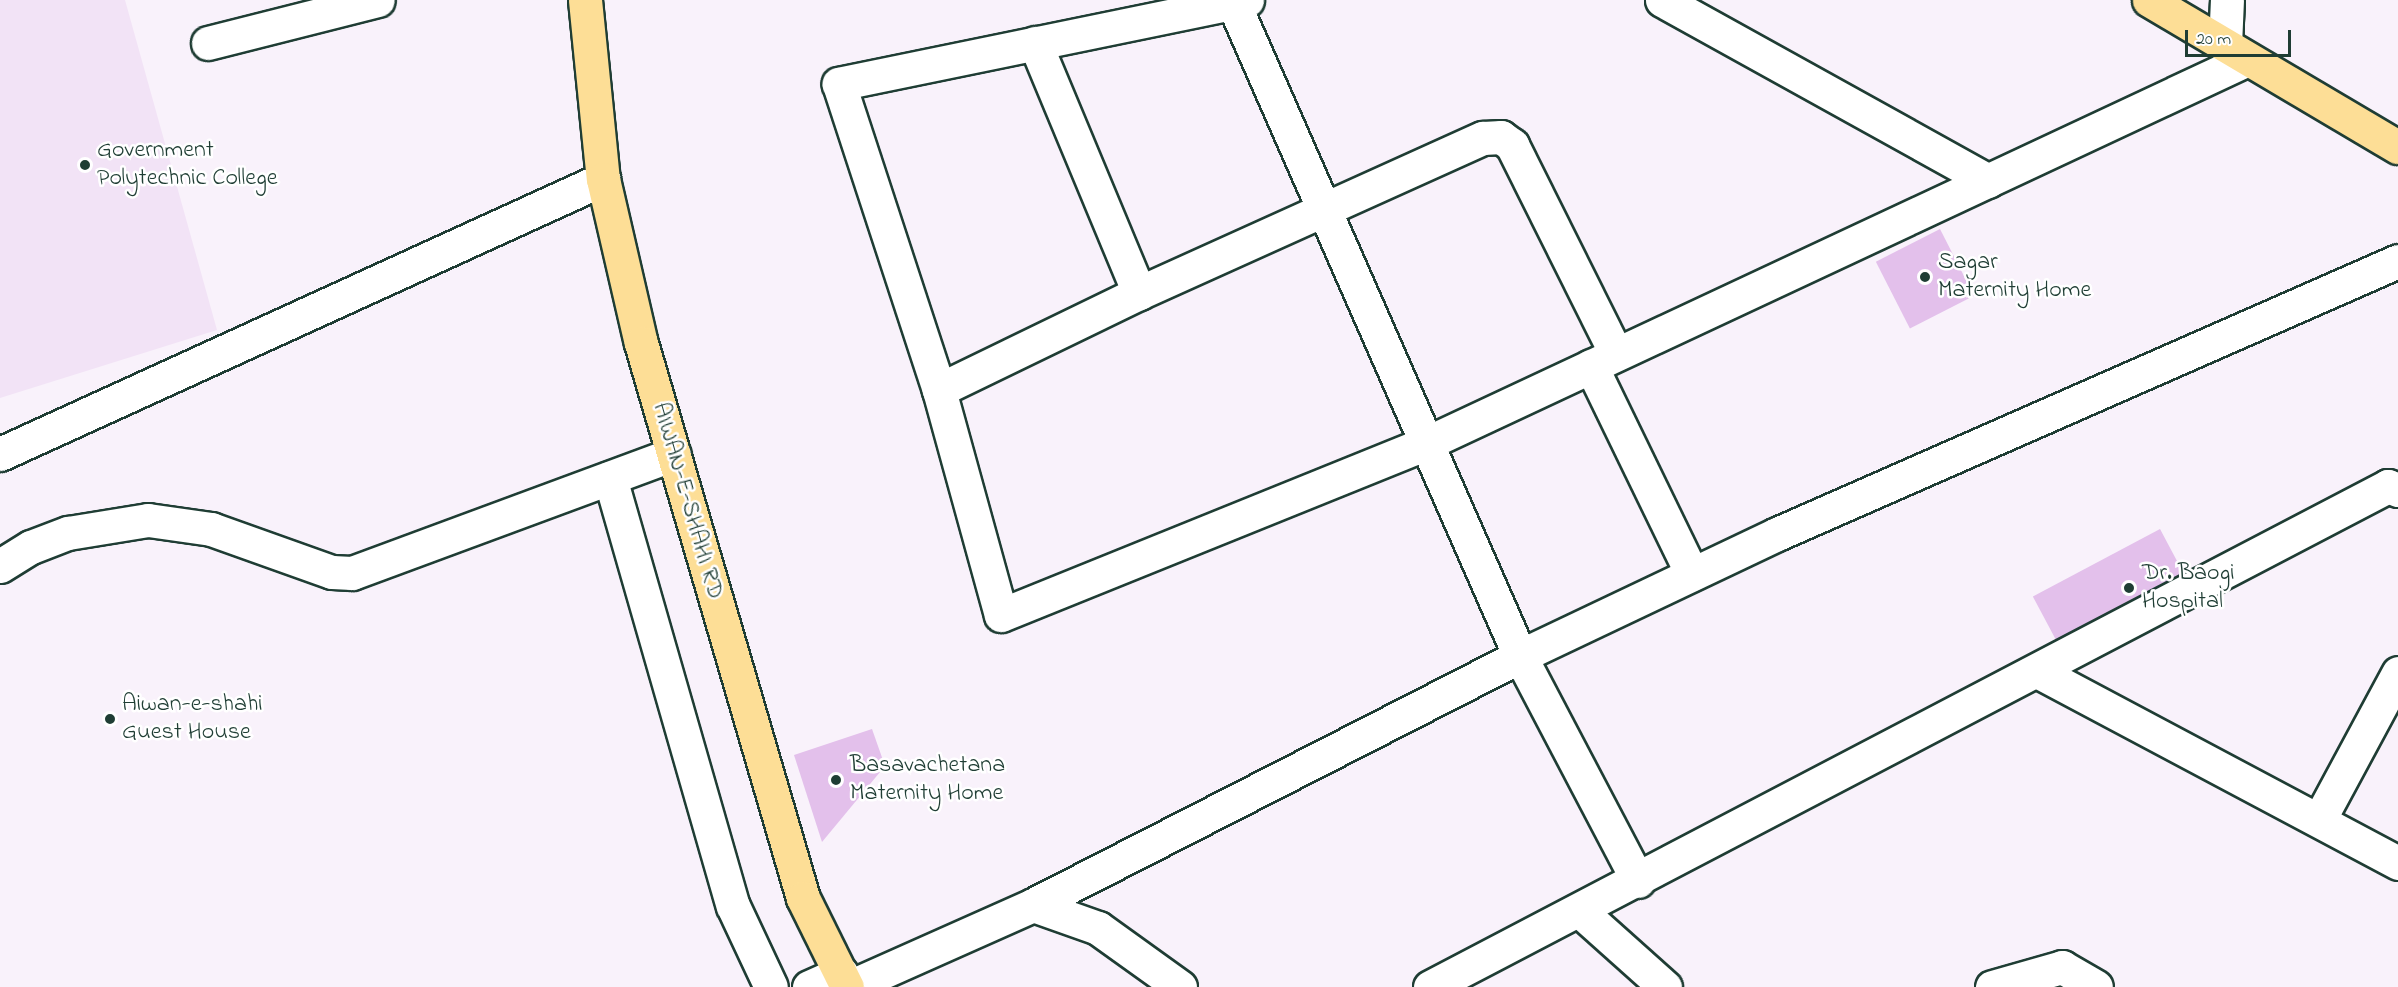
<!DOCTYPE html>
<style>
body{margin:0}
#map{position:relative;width:2398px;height:987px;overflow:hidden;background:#f9f2fb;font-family:"Indie Flower",sans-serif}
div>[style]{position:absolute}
.built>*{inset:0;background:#f2e3f6}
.building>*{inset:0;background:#e3c0eb;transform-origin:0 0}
.roads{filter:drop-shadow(2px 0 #1f3d34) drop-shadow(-2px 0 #1f3d34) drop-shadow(0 2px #1f3d34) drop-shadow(0 -2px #1f3d34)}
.minor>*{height:33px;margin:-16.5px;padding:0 16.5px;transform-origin:16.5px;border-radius:16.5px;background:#fff}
.major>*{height:33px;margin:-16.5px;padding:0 16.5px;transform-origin:16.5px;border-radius:16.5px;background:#fdde96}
.dots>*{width:16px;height:16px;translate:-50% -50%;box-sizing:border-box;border:3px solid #fff;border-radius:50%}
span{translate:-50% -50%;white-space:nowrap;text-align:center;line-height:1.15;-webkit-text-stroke:5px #fff;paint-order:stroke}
.poi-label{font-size:24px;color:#1f3d34}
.left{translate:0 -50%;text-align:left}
.street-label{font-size:24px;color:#1f3d34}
.scale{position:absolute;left:2185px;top:30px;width:106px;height:27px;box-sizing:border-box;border:3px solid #1f3d34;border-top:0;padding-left:8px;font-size:18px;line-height:21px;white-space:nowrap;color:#1f3d34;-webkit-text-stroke:4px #fff;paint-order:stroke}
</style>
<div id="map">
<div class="built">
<div style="clip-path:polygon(0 0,125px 0,217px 330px,0 398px)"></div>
</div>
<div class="building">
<div style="left:1940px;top:229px;width:75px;height:72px;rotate:63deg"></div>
<div style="left:2160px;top:529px;width:64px;height:144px;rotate:62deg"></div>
<div style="clip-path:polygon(872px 729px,885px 766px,822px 842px,794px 755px)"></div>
</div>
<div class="roads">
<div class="minor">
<div style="left:1232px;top:0;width:716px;rotate:66.3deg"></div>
<div style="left:1520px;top:656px;width:254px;rotate:62.3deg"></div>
<div style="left:1247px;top:0;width:417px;rotate:168.4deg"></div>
<div style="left:839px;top:84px;width:322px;rotate:71.9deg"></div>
<div style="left:939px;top:390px;width:233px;rotate:74.6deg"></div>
<div style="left:1001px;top:615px;width:459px;rotate:-22deg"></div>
<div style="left:1427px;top:443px;width:906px;rotate:-25.07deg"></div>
<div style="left:1662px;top:0;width:373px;rotate:29deg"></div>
<div style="left:208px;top:43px;width:175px;rotate:-14.2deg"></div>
<div style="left:1035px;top:43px;width:271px;rotate:67.4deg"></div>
<div style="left:2225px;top:45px;width:45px;rotate:-87.5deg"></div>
<div style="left:1591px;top:366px;width:231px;rotate:64.1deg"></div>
<div style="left:939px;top:390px;width:222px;rotate:-25.9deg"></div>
<div style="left:1139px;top:293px;width:377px;rotate:-24.3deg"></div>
<div style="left:1483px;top:138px;width:18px;rotate:-3deg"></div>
<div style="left:1501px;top:137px;width:14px;rotate:36deg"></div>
<div style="left:1512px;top:145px;width:233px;rotate:63.5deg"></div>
<div style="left:0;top:454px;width:663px;rotate:-24.52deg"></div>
<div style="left:610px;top:478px;width:445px;rotate:74deg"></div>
<div style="left:733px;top:906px;width:89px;rotate:64.9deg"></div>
<div style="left:0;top:566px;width:36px;rotate:-32deg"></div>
<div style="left:31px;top:547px;width:40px;rotate:-21deg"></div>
<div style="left:68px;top:533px;width:81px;rotate:-9.2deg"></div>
<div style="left:148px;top:520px;width:64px;rotate:8.1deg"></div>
<div style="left:211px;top:529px;width:128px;rotate:19.6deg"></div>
<div style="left:332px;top:572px;width:20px;rotate:3deg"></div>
<div style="left:352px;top:573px;width:343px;rotate:-20.3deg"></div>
<div style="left:2037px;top:671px;width:409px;rotate:28deg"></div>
<div style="left:2319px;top:820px;width:167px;rotate:-61.7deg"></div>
<div style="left:1033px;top:905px;width:69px;rotate:19.5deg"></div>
<div style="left:1098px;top:928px;width:101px;rotate:35.7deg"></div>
<div style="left:1580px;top:911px;width:114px;rotate:41.8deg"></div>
<div style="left:809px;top:987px;width:35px;rotate:-24deg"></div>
<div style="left:849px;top:987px;width:201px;rotate:-24deg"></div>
<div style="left:1033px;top:905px;width:547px;rotate:-27.08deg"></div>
<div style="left:1520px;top:656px;width:284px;rotate:-25.4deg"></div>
<div style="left:1777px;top:534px;width:678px;rotate:-23.73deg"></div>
<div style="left:1430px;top:987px;width:1081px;rotate:-27.61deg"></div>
<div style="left:2388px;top:486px;width:11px;rotate:22deg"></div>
<div style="left:1992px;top:987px;width:73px;rotate:-15.9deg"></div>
<div style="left:2062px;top:967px;width:39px;rotate:30deg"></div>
</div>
<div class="major">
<div style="left:585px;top:0;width:180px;rotate:84.3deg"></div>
<div style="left:603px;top:179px;width:168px;rotate:77deg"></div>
<div style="left:641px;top:343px;width:578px;rotate:73.73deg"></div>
<div style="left:803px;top:898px;width:99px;rotate:63.7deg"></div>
<div style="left:2149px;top:0;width:289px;rotate:30.6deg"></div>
</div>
</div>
<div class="dots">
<div style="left:85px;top:165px;background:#1f3d34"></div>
<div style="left:1925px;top:277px;background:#1f3d34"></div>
<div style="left:2129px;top:588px;background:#1f3d34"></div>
<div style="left:110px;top:719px;background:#1f3d34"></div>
<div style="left:836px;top:780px;background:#1f3d34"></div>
</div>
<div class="poi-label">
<span class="left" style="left:97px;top:165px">Government<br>Polytechnic College</span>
<span class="left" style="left:1938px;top:277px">Sagar<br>Maternity Home</span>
<span class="left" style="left:2142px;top:588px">Dr. Baogi<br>Hospital</span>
<span class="left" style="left:122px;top:719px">Aiwan-e-shahi<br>Guest House</span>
<span class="left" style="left:850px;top:780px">Basavachetana<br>Maternity Home</span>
</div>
<div class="street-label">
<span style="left:687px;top:501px;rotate:74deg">AIWAN-E-SHAHI RD</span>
</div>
<div class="scale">20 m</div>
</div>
